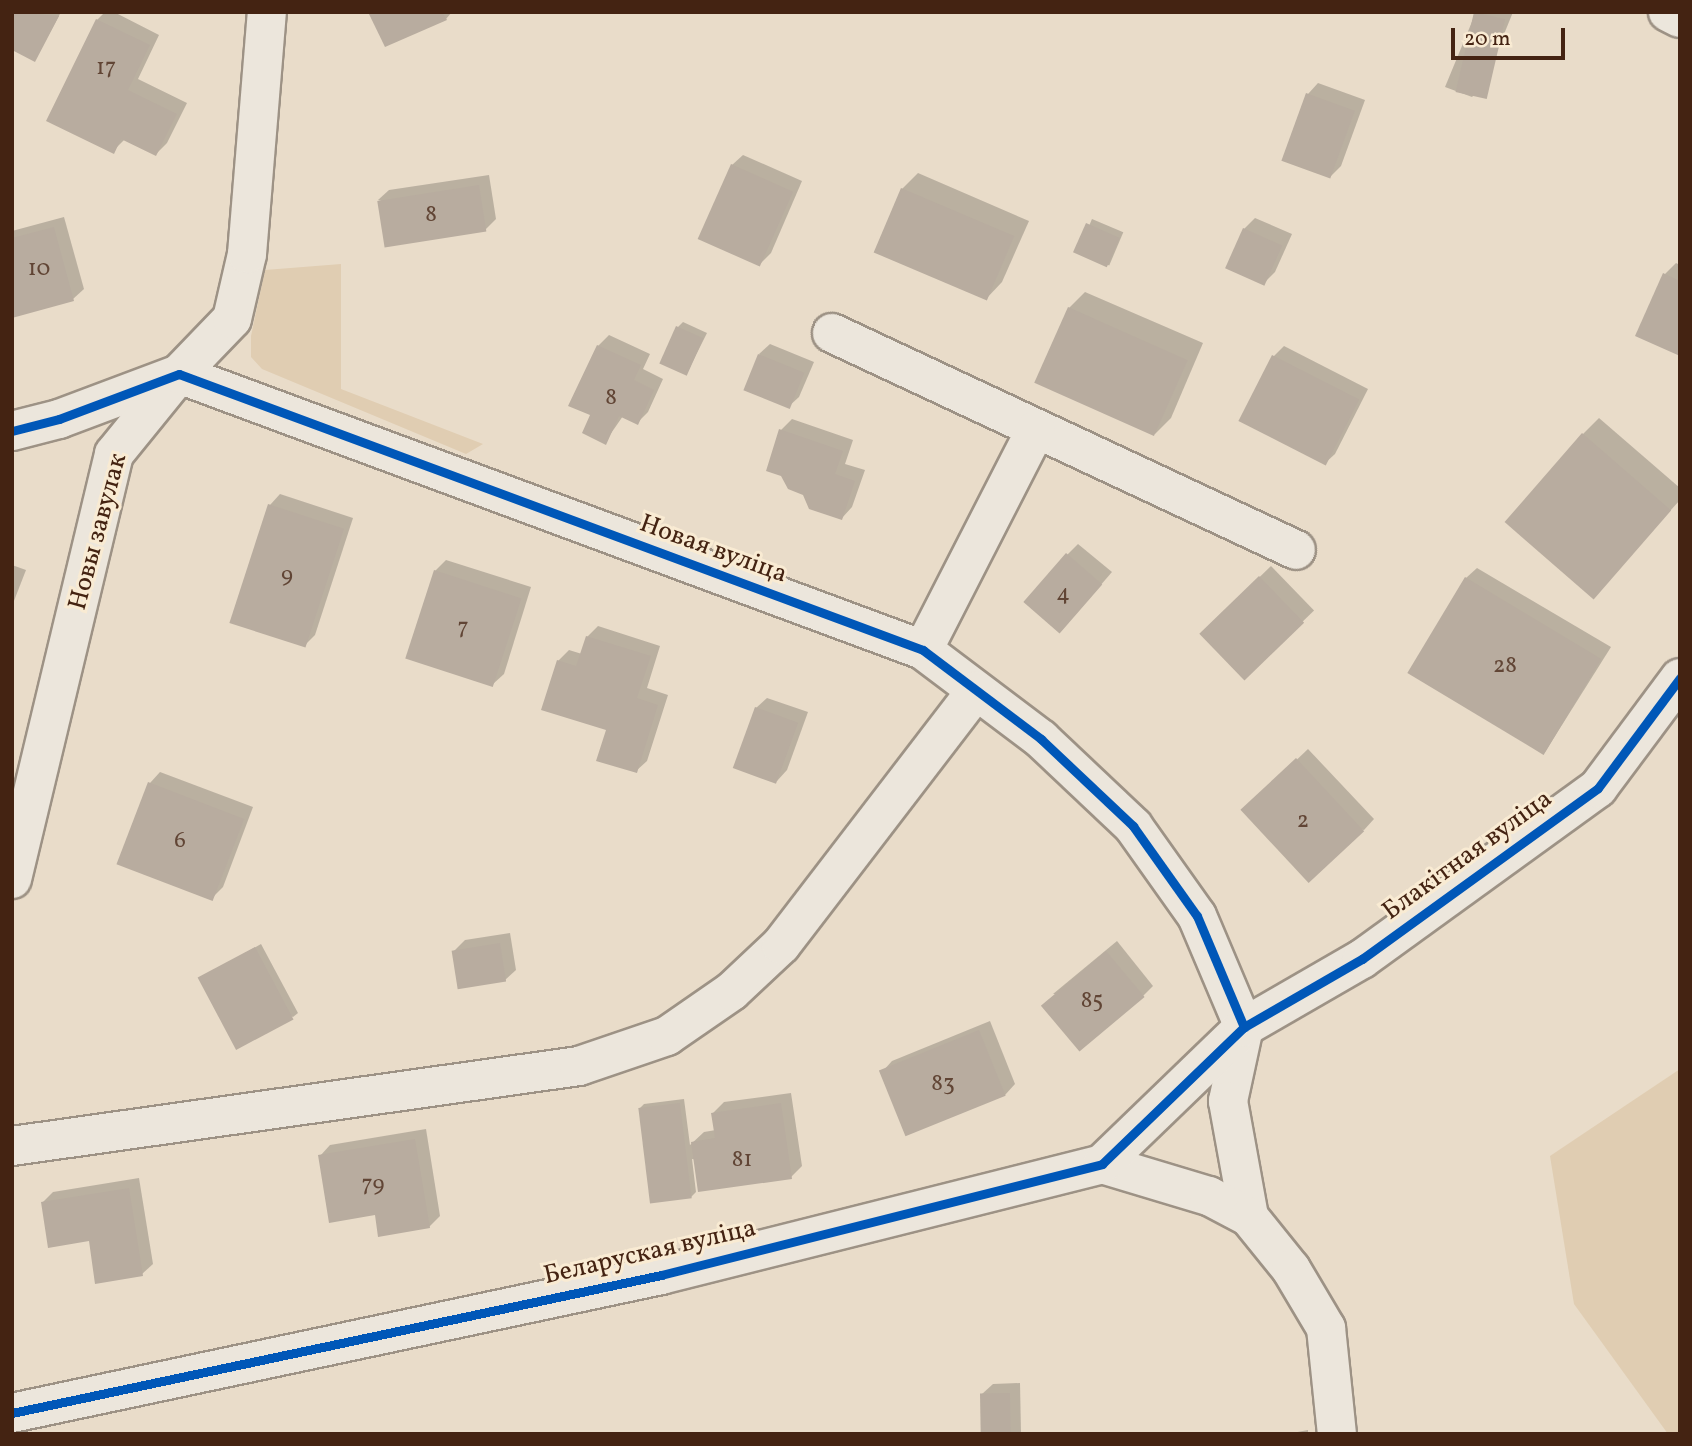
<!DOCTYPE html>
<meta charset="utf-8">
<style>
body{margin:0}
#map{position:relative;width:1692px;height:1446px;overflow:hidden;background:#e9dcc9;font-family:Vollkorn,serif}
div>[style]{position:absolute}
.green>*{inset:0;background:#e0cdb2}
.shadow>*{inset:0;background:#0003;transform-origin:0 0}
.building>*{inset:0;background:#b8ac9f;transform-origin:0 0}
.roads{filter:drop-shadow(2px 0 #9d9285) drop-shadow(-2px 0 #9d9285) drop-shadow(0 2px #9d9285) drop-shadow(0 -2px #9d9285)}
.minor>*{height:38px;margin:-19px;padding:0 19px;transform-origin:19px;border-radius:19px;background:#ece6dc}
.cycleway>*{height:9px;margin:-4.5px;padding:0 4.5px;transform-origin:4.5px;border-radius:4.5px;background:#0057b8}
span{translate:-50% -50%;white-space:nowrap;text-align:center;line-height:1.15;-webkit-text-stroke:6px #f9ebd3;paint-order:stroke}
.number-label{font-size:23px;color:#614535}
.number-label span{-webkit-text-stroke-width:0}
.street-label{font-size:26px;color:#442312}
.frame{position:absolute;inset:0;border:14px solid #442312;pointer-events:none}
.scale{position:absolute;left:1451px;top:28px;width:114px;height:32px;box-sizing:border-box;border:4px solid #442312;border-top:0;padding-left:9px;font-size:21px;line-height:24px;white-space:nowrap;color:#442312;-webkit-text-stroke:5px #f9ebd3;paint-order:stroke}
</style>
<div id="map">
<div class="green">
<div style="clip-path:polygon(341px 264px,341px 389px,483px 444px,466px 454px,262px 369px,251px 357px,251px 336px,265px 270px)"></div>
<div style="clip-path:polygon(1680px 1069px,1680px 1434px,1668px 1434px,1574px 1304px,1550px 1156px)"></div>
</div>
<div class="shadow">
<div style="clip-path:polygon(12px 12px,61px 12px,35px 60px)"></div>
<div style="clip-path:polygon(105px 12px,114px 12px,159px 35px,138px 79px,187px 103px,167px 143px,156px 154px,125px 139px,113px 151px,97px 20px)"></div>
<div style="clip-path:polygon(370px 12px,452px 12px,446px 19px)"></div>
<div style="clip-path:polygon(1476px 12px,1513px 12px,1483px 86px,1472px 97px,1445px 87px)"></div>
<div style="clip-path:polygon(1318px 83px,1365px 100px,1341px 166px,1330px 177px,1308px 94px)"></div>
<div style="clip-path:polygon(743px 155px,802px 181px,771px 253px,760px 264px,732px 165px)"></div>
<div style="clip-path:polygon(918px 173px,1029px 221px,1002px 282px,986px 299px,902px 189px)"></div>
<div style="clip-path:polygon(489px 175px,496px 219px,485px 230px,378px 200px,389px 190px)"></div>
<div style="clip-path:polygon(64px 217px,84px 289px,73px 299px,12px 316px,12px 231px)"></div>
<div style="clip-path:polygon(1255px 218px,1292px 234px,1275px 272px,1264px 283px,1244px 229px)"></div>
<div style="left:1092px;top:219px;width:34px;height:36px;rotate:23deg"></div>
<div style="clip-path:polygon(1676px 263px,1680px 265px,1680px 354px,1665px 274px)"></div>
<div style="clip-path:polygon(1085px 292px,1203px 343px,1171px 418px,1155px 434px,1069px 308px)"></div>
<div style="clip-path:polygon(683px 322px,707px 333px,687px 373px,678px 327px)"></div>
<div style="clip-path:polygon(609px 335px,650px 354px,643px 369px,663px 379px,648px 412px,637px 423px,623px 416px,605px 442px,592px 415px,598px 346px)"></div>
<div style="clip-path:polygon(770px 344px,814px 362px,799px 397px,788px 407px,759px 354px)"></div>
<div style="clip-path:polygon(1284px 346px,1368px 389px,1335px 454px,1324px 464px,1273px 357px)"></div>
<div style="clip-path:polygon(1599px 418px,1680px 488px,1680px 500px,1592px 597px,1583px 434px)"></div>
<div style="clip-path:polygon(792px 419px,853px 440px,845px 464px,865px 470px,852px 507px,842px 518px,804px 494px,781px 430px)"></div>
<div style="clip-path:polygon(280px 494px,353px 518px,315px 635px,304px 646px,270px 505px)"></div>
<div style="clip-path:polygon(1078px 544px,1112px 572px,1061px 631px,1067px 555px)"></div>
<div style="clip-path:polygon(446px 560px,531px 587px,504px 674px,493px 684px,435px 571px)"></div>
<div style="clip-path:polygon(12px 565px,26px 570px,12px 606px)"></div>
<div style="left:1271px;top:566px;width:62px;height:96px;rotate:46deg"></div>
<div style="clip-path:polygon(1477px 568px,1611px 647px,1545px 752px,1466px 578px)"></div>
<div style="clip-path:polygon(598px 626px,660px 646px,647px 688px,668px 695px,647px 761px,636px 771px,558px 661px,569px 650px,582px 654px,587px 637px)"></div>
<div style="clip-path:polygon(767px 698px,808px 712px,787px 770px,777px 781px,756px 708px)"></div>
<div style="clip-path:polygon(1308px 749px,1374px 819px,1364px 830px,1244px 810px)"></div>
<div style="clip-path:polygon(160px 772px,253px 807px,223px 887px,212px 898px,150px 783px)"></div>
<div style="clip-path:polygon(510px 933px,516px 970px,505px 980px,454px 951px,465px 940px)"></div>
<div style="clip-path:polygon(1117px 941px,1153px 986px,1143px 996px,1053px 994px)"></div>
<div style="clip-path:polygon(261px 944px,298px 1013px,293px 1017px,200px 979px)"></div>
<div style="clip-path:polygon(990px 1021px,1015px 1084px,1005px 1095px,882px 1072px,892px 1061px)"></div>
<div style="clip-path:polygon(791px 1093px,802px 1166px,791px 1177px,692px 1159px,696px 1192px,691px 1197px,639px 1109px,644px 1104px,684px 1099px,690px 1145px,704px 1132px,716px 1130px,713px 1113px,724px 1102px)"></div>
<div style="clip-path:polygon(426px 1129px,440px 1216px,429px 1227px,376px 1213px,320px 1156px,330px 1145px)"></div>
<div style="clip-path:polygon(139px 1178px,153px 1264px,142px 1274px,42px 1203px,53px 1192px)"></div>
<div style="clip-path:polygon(1020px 1383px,1021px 1434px,983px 1434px,982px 1394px,993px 1384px)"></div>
<div style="clip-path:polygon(1308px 1430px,1308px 1434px,1287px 1434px)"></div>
</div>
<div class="building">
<div style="clip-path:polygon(12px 12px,59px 16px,35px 62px,12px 50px)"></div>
<div style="clip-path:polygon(368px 12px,442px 12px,447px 20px,385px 47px)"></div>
<div style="left:1474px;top:12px;width:32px;height:82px;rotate:13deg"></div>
<div style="clip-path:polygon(96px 19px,150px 45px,128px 90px,177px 114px,156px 156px,121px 139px,114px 154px,46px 121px)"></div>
<div style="left:1306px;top:93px;width:52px;height:72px;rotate:20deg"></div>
<div style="left:731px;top:164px;width:68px;height:82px;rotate:24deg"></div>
<div style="left:479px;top:185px;width:47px;height:103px;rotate:81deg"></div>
<div style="left:901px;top:188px;width:123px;height:70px;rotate:23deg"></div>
<div style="left:1086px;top:223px;width:37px;height:32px;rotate:24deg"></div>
<div style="clip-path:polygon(54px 227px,74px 301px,12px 318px,12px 238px)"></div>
<div style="left:1243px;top:228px;width:43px;height:44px;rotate:24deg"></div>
<div style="clip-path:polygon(1663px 273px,1680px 281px,1680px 356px,1635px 336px)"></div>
<div style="left:1068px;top:307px;width:131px;height:83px;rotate:24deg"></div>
<div style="left:676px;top:326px;width:30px;height:41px;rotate:24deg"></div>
<div style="clip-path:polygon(597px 345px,641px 365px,634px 380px,654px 390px,638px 425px,619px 416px,606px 445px,582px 433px,590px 415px,568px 406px)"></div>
<div style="left:758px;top:354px;width:50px;height:39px;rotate:22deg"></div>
<div style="left:1272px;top:355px;width:98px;height:74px;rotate:27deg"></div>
<div style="clip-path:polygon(779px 429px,843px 451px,835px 474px,855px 481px,842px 520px,809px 509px,803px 495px,788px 489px,781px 476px,766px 471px)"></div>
<div style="left:1582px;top:433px;width:118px;height:118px;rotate:41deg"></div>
<div style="left:268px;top:504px;width:80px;height:125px;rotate:18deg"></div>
<div style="left:1066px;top:553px;width:48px;height:65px;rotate:41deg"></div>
<div style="left:434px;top:570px;width:92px;height:93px;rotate:18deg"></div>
<div style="left:1259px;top:576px;width:65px;height:83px;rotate:46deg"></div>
<div style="left:1465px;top:577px;width:159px;height:112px;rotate:31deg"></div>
<div style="clip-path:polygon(586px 636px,651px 656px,637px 698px,658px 705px,637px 773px,596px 761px,606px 730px,541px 710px,557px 660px,576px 666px)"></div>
<div style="left:755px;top:707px;width:46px;height:65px;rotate:20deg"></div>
<div style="left:1296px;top:758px;width:100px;height:76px;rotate:47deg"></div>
<div style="left:148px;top:782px;width:103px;height:88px;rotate:21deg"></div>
<div style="left:500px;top:943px;width:39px;height:49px;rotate:81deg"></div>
<div style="left:255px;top:947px;width:82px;height:65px;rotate:62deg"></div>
<div style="left:1106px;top:951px;width:60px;height:85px;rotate:50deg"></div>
<div style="left:979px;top:1030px;width:71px;height:108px;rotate:68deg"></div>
<div style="left:680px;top:1103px;width:96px;height:42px;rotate:83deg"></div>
<div style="clip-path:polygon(781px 1103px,792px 1179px,698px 1192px,691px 1142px,715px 1138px,711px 1113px)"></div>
<div style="clip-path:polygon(415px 1139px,430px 1228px,378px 1237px,375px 1215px,329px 1223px,318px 1155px)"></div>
<div style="clip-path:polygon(129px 1188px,143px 1276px,95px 1284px,89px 1241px,48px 1248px,41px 1202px)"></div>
<div style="left:1010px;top:1393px;width:41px;height:30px;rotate:89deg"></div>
</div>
<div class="roads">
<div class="minor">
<div style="left:1668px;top:12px;width:13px;rotate:27deg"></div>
<div style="left:832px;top:333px;width:512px;rotate:25.06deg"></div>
<div style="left:12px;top:431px;width:49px;rotate:-14.3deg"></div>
<div style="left:59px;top:419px;width:128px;rotate:-20.6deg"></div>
<div style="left:179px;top:374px;width:794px;rotate:20.35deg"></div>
<div style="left:923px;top:650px;width:148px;rotate:37deg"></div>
<div style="left:1041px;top:739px;width:127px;rotate:43.4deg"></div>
<div style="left:1133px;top:826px;width:110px;rotate:54.6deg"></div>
<div style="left:1197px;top:916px;width:121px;rotate:67.1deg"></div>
<div style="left:923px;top:650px;width:248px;rotate:-62.9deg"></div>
<div style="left:12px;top:879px;width:437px;rotate:-76.5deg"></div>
<div style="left:114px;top:454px;width:103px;rotate:-50.9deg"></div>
<div style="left:179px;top:374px;width:76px;rotate:-46.1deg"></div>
<div style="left:232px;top:319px;width:67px;rotate:-77deg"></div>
<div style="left:247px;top:254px;width:243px;rotate:-85.3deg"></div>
<div style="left:1244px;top:1027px;width:76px;rotate:102.2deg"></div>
<div style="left:1228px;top:1101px;width:118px;rotate:79.7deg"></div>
<div style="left:12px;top:1146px;width:573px;rotate:-8.03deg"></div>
<div style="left:579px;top:1066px;width:93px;rotate:-18.8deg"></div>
<div style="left:667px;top:1036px;width:79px;rotate:-34.7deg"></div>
<div style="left:732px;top:991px;width:67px;rotate:-43.2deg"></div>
<div style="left:781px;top:945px;width:320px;rotate:-52.5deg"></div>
<div style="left:1102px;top:1164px;width:112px;rotate:16.7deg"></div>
<div style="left:1209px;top:1196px;width:45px;rotate:27.7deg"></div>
<div style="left:1249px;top:1217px;width:67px;rotate:51.1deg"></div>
<div style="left:1291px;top:1269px;width:69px;rotate:59.3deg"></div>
<div style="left:1326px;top:1328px;width:107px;rotate:84.1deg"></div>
<div style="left:12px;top:1413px;width:664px;rotate:-12deg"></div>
<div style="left:661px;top:1275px;width:455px;rotate:-14.1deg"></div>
<div style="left:1102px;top:1164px;width:197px;rotate:-44deg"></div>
<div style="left:1244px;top:1027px;width:136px;rotate:-30deg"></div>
<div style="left:1362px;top:959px;width:291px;rotate:-35.9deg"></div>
<div style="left:1598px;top:788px;width:137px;rotate:-53.3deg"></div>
</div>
</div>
<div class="cycleway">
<div style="left:12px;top:431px;width:49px;rotate:-14.3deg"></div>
<div style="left:59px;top:419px;width:128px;rotate:-20.6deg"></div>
<div style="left:179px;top:374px;width:794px;rotate:20.35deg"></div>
<div style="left:923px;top:650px;width:148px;rotate:37deg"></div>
<div style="left:1041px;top:739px;width:127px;rotate:43.4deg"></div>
<div style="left:1133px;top:826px;width:110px;rotate:54.6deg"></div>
<div style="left:1197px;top:916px;width:121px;rotate:67.1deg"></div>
<div style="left:12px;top:1413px;width:664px;rotate:-12deg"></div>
<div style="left:661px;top:1275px;width:455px;rotate:-14.1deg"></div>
<div style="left:1102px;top:1164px;width:197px;rotate:-44deg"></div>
<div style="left:1244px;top:1027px;width:136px;rotate:-30deg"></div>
<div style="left:1362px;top:959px;width:291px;rotate:-35.9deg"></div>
<div style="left:1598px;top:788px;width:137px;rotate:-53.3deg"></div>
</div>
<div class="number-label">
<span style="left:106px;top:68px">17</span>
<span style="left:431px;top:215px">8</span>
<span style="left:39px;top:269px">10</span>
<span style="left:611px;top:398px">8</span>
<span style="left:287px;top:576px">9</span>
<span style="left:1063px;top:594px">4</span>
<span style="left:463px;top:628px">7</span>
<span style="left:1505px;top:666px">28</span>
<span style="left:1303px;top:821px">2</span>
<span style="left:180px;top:841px">6</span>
<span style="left:1092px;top:1001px">85</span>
<span style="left:943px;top:1084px">83</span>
<span style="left:742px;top:1160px">81</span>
<span style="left:373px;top:1185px">79</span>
</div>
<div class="street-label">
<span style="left:99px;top:532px;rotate:-75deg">Новы завулак</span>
<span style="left:713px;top:550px;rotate:20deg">Новая вуліца</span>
<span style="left:1468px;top:856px;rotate:-36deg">Блакітная вуліца</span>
<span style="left:650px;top:1253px;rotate:-13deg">Беларуская вуліца</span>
</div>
<div class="frame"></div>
<div class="scale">20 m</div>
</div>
